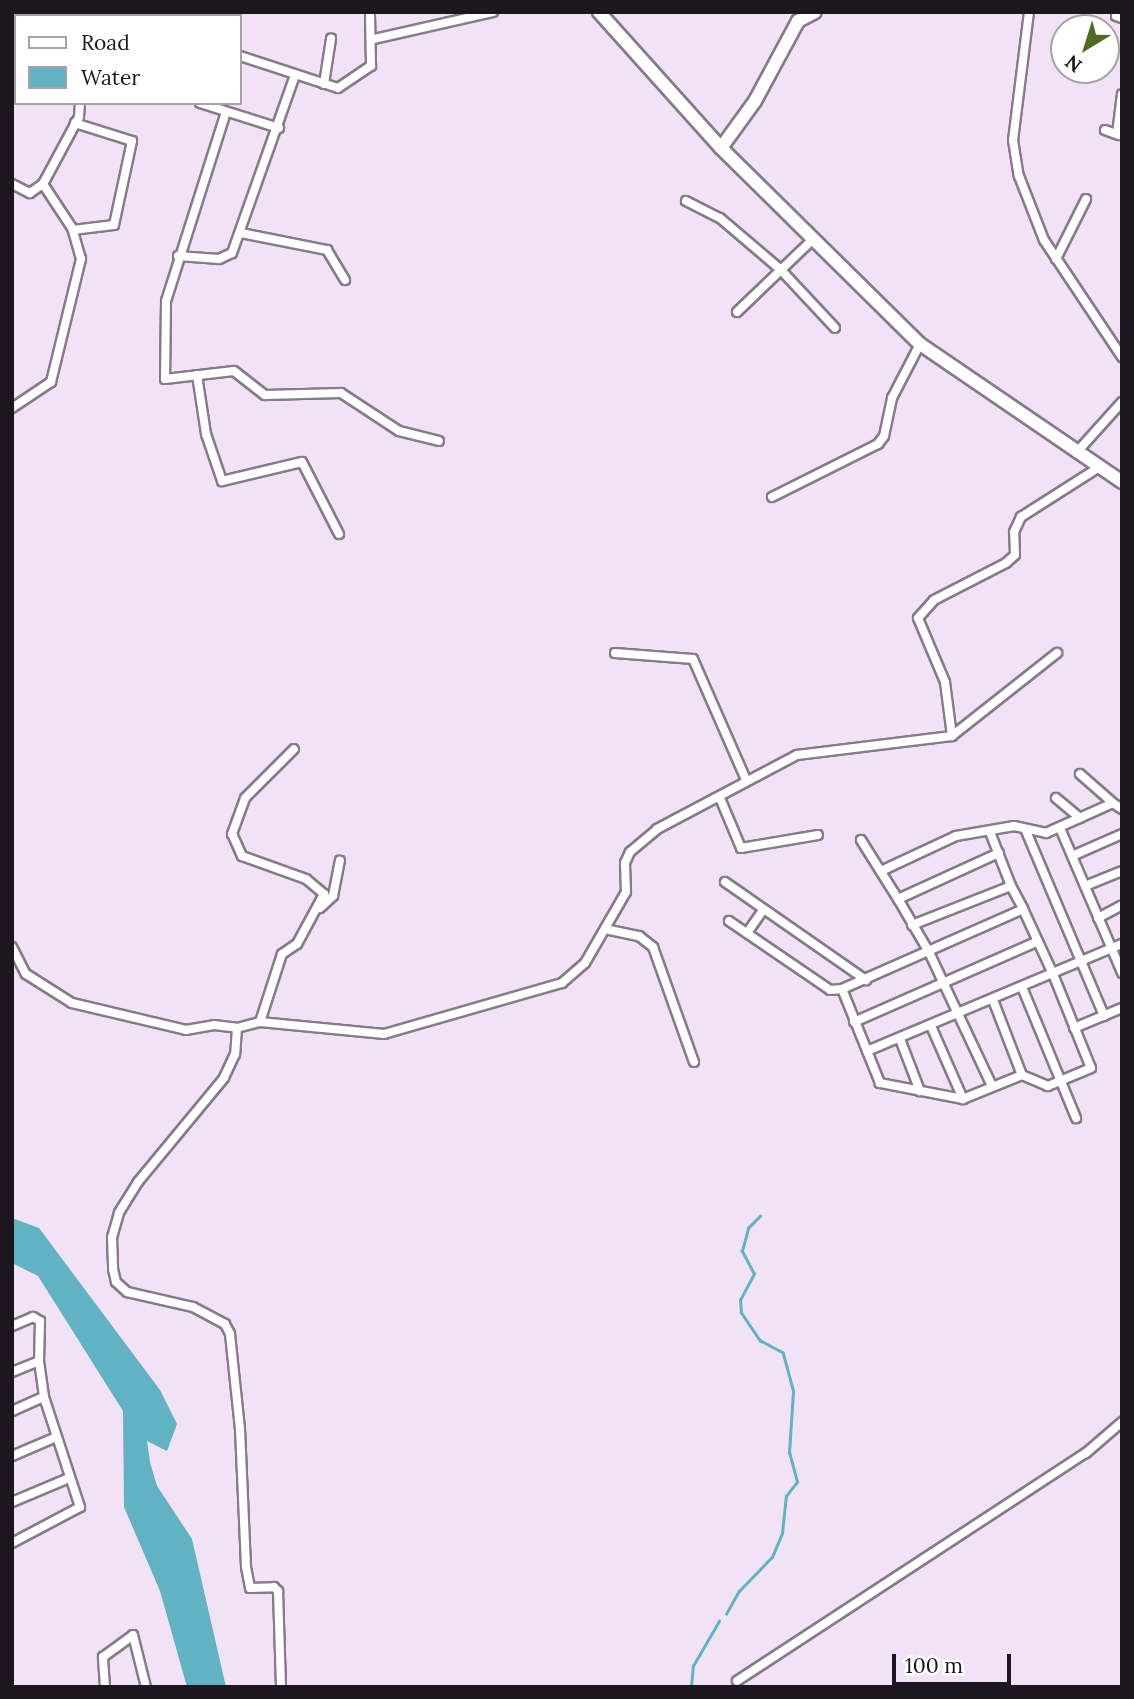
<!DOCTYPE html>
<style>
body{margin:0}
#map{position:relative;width:1134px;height:1699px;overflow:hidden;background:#f1e3f5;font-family:Lora,serif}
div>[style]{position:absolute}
.water>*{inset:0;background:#61b2c3}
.stream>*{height:2.5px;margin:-1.25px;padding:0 1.25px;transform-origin:1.25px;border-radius:1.25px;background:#61b2c3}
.roads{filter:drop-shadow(2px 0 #877a8b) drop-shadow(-2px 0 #877a8b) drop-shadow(0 2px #877a8b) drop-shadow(0 -2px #877a8b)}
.street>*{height:8px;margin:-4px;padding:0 4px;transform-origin:4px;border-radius:4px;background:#fff}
.secondary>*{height:12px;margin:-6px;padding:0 6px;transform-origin:6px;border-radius:6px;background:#fff}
.primary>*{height:12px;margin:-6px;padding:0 6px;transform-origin:6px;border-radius:6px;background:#fff}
span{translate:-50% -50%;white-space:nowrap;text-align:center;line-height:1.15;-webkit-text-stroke:7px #fff;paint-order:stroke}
.frame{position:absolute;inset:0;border:14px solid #1c171e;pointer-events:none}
.legend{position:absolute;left:14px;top:14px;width:228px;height:91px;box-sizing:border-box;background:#fff;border:2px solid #a4a2a5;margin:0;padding:9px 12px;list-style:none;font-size:21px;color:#1c171e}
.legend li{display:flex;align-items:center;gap:14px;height:35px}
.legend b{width:35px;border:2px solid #a4a2a5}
.north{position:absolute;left:1050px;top:14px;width:70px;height:70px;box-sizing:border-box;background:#fff;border:2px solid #a4a2a5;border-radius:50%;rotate:218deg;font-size:19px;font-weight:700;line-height:28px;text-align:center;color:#1c171e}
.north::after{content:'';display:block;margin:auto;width:24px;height:32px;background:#4c6c22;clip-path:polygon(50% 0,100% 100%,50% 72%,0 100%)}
.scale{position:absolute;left:892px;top:1654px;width:119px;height:32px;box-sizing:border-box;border:4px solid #1c171e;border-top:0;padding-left:9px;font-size:21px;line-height:24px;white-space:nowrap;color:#1c171e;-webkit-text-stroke:5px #fff;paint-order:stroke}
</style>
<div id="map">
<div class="water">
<div style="clip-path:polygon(12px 1218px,39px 1228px,160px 1390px,177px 1424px,167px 1451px,147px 1441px,150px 1462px,157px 1486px,192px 1539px,226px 1687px,187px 1687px,160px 1591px,124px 1507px,123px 1411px,38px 1276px,12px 1263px)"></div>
</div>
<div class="stream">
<div style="left:726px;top:1614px;width:26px;rotate:-61deg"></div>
<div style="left:739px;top:1591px;width:47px;rotate:-45.9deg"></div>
<div style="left:772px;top:1557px;width:26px;rotate:-67deg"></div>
<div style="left:782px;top:1533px;width:37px;rotate:-84deg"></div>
<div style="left:786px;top:1496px;width:18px;rotate:-52deg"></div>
<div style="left:797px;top:1482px;width:30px;rotate:-105deg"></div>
<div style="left:789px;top:1453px;width:62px;rotate:-86.3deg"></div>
<div style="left:793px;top:1391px;width:39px;rotate:-105deg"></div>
<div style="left:783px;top:1353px;width:26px;rotate:-152deg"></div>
<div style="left:760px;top:1341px;width:34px;rotate:-124deg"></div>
<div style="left:741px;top:1313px;width:13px;rotate:-94deg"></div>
<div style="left:740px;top:1300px;width:30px;rotate:-62deg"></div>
<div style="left:754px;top:1274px;width:26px;rotate:-118deg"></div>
<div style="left:742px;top:1251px;width:24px;rotate:-75deg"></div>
<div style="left:748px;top:1228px;width:17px;rotate:-45deg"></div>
<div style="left:691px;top:1687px;width:21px;rotate:-85deg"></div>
<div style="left:693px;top:1666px;width:52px;rotate:-60deg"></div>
</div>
<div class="roads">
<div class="street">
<div style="left:111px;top:12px;width:11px;rotate:22deg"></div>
<div style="left:1029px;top:12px;width:129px;rotate:97.1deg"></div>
<div style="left:1013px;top:140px;width:36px;rotate:81deg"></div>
<div style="left:1019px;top:176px;width:69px;rotate:68.7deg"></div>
<div style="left:1044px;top:240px;width:141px;rotate:56.3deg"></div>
<div style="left:12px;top:16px;width:4px"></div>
<div style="left:32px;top:16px;width:4px;rotate:-90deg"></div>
<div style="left:85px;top:16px;width:4px;rotate:-90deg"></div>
<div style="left:1116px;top:16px;width:6px;rotate:18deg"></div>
<div style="left:374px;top:39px;width:122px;rotate:-12.8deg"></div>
<div style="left:240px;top:56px;width:103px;rotate:18.1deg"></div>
<div style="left:338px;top:88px;width:40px;rotate:-34deg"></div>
<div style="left:371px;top:66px;width:54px;rotate:-91.1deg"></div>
<div style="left:324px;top:84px;width:46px;rotate:-81.2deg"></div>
<div style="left:200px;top:103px;width:83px;rotate:17.6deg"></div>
<div style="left:226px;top:112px;width:198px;rotate:107.6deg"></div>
<div style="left:166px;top:301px;width:78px;rotate:90.7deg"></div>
<div style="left:165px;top:379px;width:69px;rotate:-6.6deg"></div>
<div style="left:234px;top:371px;width:39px;rotate:38deg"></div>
<div style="left:265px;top:395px;width:76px;rotate:-1.5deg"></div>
<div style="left:341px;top:393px;width:69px;rotate:33.2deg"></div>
<div style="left:399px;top:431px;width:41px;rotate:14deg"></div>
<div style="left:1105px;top:130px;width:15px;rotate:20deg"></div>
<div style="left:1117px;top:134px;width:40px;rotate:-82.9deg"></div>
<div style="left:12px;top:184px;width:20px;rotate:27deg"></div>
<div style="left:30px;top:193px;width:16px;rotate:-35deg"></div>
<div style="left:686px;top:201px;width:38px;rotate:27deg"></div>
<div style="left:720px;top:218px;width:80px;rotate:40.4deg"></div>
<div style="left:781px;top:270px;width:79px;rotate:47deg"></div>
<div style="left:73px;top:230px;width:41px;rotate:-7deg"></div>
<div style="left:114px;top:225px;width:86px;rotate:-77.9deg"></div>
<div style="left:132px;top:141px;width:60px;rotate:-162.5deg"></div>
<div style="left:241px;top:233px;width:88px;rotate:11.2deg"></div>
<div style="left:327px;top:250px;width:35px;rotate:59deg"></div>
<div style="left:178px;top:256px;width:41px;rotate:4.2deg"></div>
<div style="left:219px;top:259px;width:14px;rotate:-25deg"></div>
<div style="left:232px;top:253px;width:189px;rotate:-70.5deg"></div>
<div style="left:1056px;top:259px;width:67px;rotate:-63.4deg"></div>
<div style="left:737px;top:312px;width:105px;rotate:-43.8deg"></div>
<div style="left:197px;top:375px;width:60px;rotate:81.3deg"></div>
<div style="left:206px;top:434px;width:50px;rotate:71.2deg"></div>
<div style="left:222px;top:481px;width:82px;rotate:-13.4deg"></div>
<div style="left:302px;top:462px;width:81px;rotate:62.8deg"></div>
<div style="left:12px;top:408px;width:47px;rotate:-33.7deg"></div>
<div style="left:51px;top:382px;width:127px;rotate:-76.3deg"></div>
<div style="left:81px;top:259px;width:32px;rotate:-106deg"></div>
<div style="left:72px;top:228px;width:53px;rotate:-123.4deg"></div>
<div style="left:43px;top:184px;width:76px;rotate:-61.8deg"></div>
<div style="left:79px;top:117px;width:14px;rotate:-86deg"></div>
<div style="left:1076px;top:453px;width:69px;rotate:-48deg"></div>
<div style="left:772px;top:497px;width:119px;rotate:-26.6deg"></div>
<div style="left:878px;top:444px;width:10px;rotate:-53deg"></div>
<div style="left:884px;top:436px;width:39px;rotate:-78deg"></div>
<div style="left:892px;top:398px;width:61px;rotate:-62.6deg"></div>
<div style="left:615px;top:653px;width:78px;rotate:4.4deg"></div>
<div style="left:693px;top:659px;width:132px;rotate:66.3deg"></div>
<div style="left:952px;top:736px;width:134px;rotate:-38.3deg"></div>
<div style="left:1080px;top:774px;width:44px;rotate:41.3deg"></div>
<div style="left:720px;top:798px;width:54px;rotate:67.2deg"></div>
<div style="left:741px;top:848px;width:78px;rotate:-9.6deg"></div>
<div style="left:1056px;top:798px;width:31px;rotate:40deg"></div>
<div style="left:1060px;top:828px;width:158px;rotate:66.8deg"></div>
<div style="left:1026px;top:831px;width:201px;rotate:67.1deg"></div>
<div style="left:990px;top:832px;width:58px;rotate:68.7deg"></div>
<div style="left:1011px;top:886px;width:26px;rotate:62deg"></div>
<div style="left:1023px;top:909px;width:72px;rotate:65.2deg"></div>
<div style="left:1053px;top:974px;width:101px;rotate:68deg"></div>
<div style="left:1091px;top:1068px;width:47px;rotate:157.3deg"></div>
<div style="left:1048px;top:1086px;width:28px;rotate:-157deg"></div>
<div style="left:1022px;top:1075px;width:64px;rotate:157.9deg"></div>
<div style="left:963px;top:1099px;width:85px;rotate:-169.1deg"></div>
<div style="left:880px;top:1083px;width:101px;rotate:-112deg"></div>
<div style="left:842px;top:989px;width:198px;rotate:-23.8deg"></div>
<div style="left:861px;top:840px;width:70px;rotate:57.9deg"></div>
<div style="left:1072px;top:856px;width:55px;rotate:-23.7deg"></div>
<div style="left:881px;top:871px;width:83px;rotate:-25deg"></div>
<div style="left:956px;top:836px;width:59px;rotate:-9.8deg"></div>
<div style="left:1014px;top:826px;width:33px;rotate:12deg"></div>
<div style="left:1046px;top:833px;width:73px;rotate:-24.1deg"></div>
<div style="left:1113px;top:803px;width:11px;rotate:34deg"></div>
<div style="left:725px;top:882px;width:172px;rotate:34.8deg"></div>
<div style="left:1085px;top:886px;width:40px;rotate:-22deg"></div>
<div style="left:320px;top:908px;width:18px;rotate:-43deg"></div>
<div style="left:333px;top:896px;width:36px;rotate:-79deg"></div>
<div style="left:1098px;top:918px;width:27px;rotate:-28deg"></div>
<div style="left:729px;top:921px;width:122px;rotate:34.3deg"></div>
<div style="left:830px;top:990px;width:12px;rotate:-5deg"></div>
<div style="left:912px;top:925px;width:106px;rotate:-21.5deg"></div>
<div style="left:605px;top:929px;width:35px;rotate:12deg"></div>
<div style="left:639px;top:936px;width:18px;rotate:38deg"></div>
<div style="left:653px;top:947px;width:122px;rotate:70.4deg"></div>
<div style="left:747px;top:933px;width:29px;rotate:-55deg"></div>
<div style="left:12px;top:947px;width:30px;rotate:63deg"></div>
<div style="left:26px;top:974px;width:54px;rotate:32.2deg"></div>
<div style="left:72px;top:1003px;width:117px;rotate:13.3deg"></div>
<div style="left:186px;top:1030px;width:28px;rotate:-10deg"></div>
<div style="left:214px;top:1025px;width:23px;rotate:7deg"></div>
<div style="left:237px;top:1028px;width:24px;rotate:-15deg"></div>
<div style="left:260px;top:1022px;width:125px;rotate:5.5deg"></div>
<div style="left:384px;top:1034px;width:185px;rotate:-16deg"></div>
<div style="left:562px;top:983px;width:30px;rotate:-41deg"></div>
<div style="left:585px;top:963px;width:82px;rotate:-60deg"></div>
<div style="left:626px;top:892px;width:29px;rotate:-92deg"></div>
<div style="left:625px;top:863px;width:12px;rotate:-66deg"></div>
<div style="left:630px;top:852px;width:35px;rotate:-40deg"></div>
<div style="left:657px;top:829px;width:158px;rotate:-27.9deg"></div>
<div style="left:797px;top:755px;width:156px;rotate:-7deg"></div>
<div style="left:952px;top:736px;width:54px;rotate:-97.4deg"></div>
<div style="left:945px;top:682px;width:69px;rotate:-112.9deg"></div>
<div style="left:918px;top:618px;width:24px;rotate:-48deg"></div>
<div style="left:934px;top:600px;width:81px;rotate:-27.2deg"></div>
<div style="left:1006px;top:563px;width:12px;rotate:-42deg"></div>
<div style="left:1015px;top:555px;width:23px;rotate:-92deg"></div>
<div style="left:1014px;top:532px;width:17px;rotate:-65deg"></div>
<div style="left:1021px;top:517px;width:91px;rotate:-32.5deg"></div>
<div style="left:1022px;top:987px;width:142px;rotate:67.6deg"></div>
<div style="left:993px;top:1000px;width:80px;rotate:68.9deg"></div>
<div style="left:260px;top:1022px;width:71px;rotate:-72.1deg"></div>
<div style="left:282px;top:954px;width:18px;rotate:-34deg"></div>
<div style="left:297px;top:944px;width:57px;rotate:-61.6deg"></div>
<div style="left:324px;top:894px;width:23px;rotate:-140deg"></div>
<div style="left:306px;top:879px;width:68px;rotate:-160.2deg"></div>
<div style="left:242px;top:856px;width:24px;rotate:-114deg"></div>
<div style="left:232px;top:834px;width:38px;rotate:-70deg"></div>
<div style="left:245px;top:798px;width:69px;rotate:-45deg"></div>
<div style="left:854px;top:1022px;width:199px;rotate:-23.7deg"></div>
<div style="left:931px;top:1026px;width:80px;rotate:66.3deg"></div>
<div style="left:237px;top:1028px;width:26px;rotate:94deg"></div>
<div style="left:235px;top:1054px;width:26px;rotate:115deg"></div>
<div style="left:224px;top:1078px;width:135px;rotate:129.6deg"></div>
<div style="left:138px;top:1182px;width:36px;rotate:122deg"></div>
<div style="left:119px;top:1213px;width:25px;rotate:106deg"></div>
<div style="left:112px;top:1237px;width:32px;rotate:88deg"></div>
<div style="left:113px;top:1269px;width:13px;rotate:77deg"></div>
<div style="left:116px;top:1282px;width:15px;rotate:42deg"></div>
<div style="left:127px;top:1292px;width:68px;rotate:12.8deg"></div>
<div style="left:193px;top:1307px;width:36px;rotate:28deg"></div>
<div style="left:225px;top:1324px;width:11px;rotate:63deg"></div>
<div style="left:230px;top:1334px;width:96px;rotate:84deg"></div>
<div style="left:240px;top:1429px;width:138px;rotate:87.5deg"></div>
<div style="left:246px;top:1567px;width:21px;rotate:79deg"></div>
<div style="left:250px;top:1588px;width:24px;rotate:-2deg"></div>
<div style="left:274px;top:1587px;width:6px;rotate:45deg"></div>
<div style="left:278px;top:1591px;width:96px;rotate:88.2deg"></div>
<div style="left:1074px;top:1028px;width:52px;rotate:-22.6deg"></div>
<div style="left:900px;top:1039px;width:56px;rotate:69deg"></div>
<div style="left:867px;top:1051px;width:277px;rotate:-22.8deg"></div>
<div style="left:992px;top:1086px;width:148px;rotate:-115.2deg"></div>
<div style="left:929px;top:952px;width:61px;rotate:-120.3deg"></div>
<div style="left:898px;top:899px;width:111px;rotate:-24.5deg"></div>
<div style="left:12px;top:1326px;width:23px;rotate:-23deg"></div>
<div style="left:33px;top:1317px;width:8px;rotate:30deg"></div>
<div style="left:40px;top:1321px;width:40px;rotate:91.4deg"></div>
<div style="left:39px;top:1361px;width:36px;rotate:82deg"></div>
<div style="left:44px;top:1397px;width:116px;rotate:71.9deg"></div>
<div style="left:80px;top:1507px;width:77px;rotate:152.1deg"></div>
<div style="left:12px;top:1372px;width:29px;rotate:-22deg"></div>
<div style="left:12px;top:1411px;width:35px;rotate:-24deg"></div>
<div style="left:12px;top:1456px;width:46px;rotate:-23.2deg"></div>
<div style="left:12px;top:1502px;width:62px;rotate:-22.8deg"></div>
<div style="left:737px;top:1681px;width:417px;rotate:-33.2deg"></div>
<div style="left:1086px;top:1453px;width:48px;rotate:-40.7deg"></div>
<div style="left:105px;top:1687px;width:30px;rotate:-94deg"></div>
<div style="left:103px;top:1657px;width:37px;rotate:-36deg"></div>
<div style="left:133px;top:1635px;width:54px;rotate:76deg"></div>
</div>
<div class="secondary">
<div style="left:721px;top:148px;width:58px;rotate:-54.1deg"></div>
<div style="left:755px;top:101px;width:91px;rotate:-61.7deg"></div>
<div style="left:798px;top:21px;width:19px;rotate:-28deg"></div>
</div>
<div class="primary">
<div style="left:599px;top:12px;width:183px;rotate:48.1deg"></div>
<div style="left:721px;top:148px;width:279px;rotate:44.6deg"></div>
<div style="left:920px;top:344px;width:245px;rotate:34.3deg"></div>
</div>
</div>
<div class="frame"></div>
<ul class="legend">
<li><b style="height:9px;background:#fff"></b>Road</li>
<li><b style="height:19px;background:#61b2c3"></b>Water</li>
</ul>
<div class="north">N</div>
<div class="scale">100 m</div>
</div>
